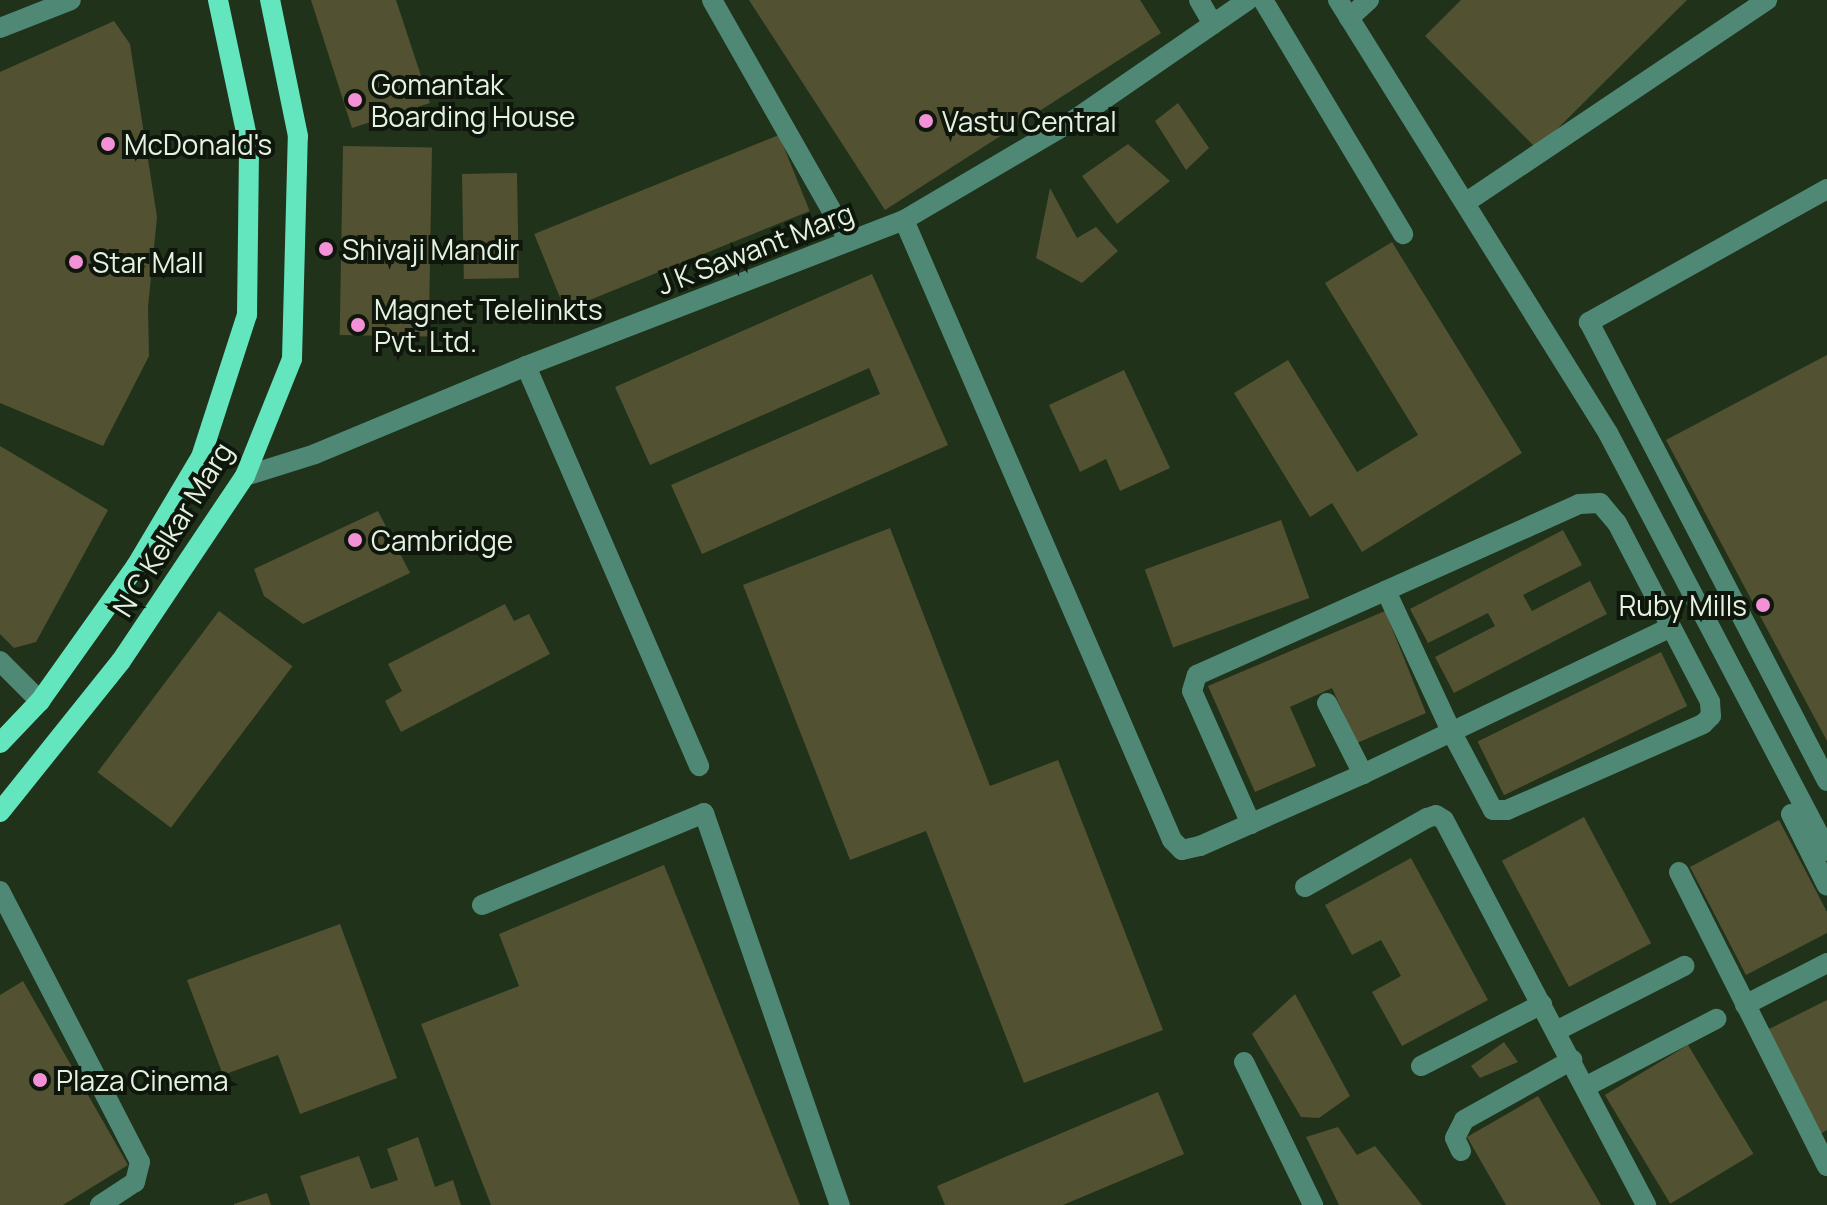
<!DOCTYPE html>
<style>
body{margin:0}
#map{position:relative;width:1827px;height:1205px;overflow:hidden;background:#20321a;font-family:Manrope,sans-serif}
div>[style]{position:absolute}
.building>*{inset:0;background:#525131;transform-origin:0 0}
.minor>*{height:20px;margin:-10px;padding:0 10px;transform-origin:10px;border-radius:10px;background:#4f8975}
.major>*{height:20px;margin:-10px;padding:0 10px;transform-origin:10px;border-radius:10px;background:#63e6be}
.dots>*{width:22px;height:22px;translate:-50% -50%;box-sizing:border-box;border:4px solid #0f170c;border-radius:50%}
span{translate:-50% -50%;white-space:nowrap;text-align:center;line-height:1.15;-webkit-text-stroke:8px #0f170c;paint-order:stroke}
.poi-label{font-size:28px;color:#e5f1e1}
.left{translate:0 -50%;text-align:left}
.right{translate:-100% -50%;text-align:right}
.street-label{font-size:28px;color:#e5f1e1}
</style>
<div id="map">
<div class="building">
<div style="clip-path:polygon(311px 0,396px 0,430px 103px,352px 128px)"></div>
<div style="clip-path:polygon(749px 0,1140px 0,1161px 33px,885px 210px)"></div>
<div style="clip-path:polygon(1461px 0,1687px 0,1537px 149px,1425px 36px)"></div>
<div style="clip-path:polygon(114px 21px,130px 44px,157px 217px,148px 307px,149px 356px,103px 446px,0 403px,0 72px)"></div>
<div style="clip-path:polygon(1178px 103px,1209px 148px,1186px 170px,1155px 121px)"></div>
<div style="left:779px;top:135px;width:82px;height:264px;rotate:68deg"></div>
<div style="clip-path:polygon(1128px 144px,1170px 181px,1117px 224px,1082px 176px)"></div>
<div style="left:343px;top:146px;width:89px;height:189px;rotate:1deg"></div>
<div style="left:517px;top:173px;width:105px;height:55px;rotate:89deg"></div>
<div style="clip-path:polygon(1050px 188px,1077px 238px,1096px 227px,1118px 251px,1082px 283px,1036px 258px)"></div>
<div style="clip-path:polygon(1392px 242px,1522px 453px,1362px 552px,1332px 503px,1310px 517px,1234px 393px,1288px 360px,1357px 472px,1418px 435px,1325px 283px)"></div>
<div style="clip-path:polygon(872px 274px,948px 445px,702px 554px,671px 485px,880px 394px,869px 368px,650px 465px,615px 387px)"></div>
<div style="clip-path:polygon(1827px 355px,1827px 741px,1666px 440px)"></div>
<div style="clip-path:polygon(1124px 370px,1170px 468px,1120px 491px,1106px 459px,1080px 472px,1049px 405px)"></div>
<div style="clip-path:polygon(0 446px,108px 510px,36px 642px,14px 648px,0 634px)"></div>
<div style="clip-path:polygon(378px 511px,410px 573px,303px 624px,264px 596px,254px 569px)"></div>
<div style="left:1281px;top:520px;width:83px;height:145px;rotate:70deg"></div>
<div style="clip-path:polygon(890px 528px,990px 786px,1058px 760px,1163px 1030px,1024px 1083px,926px 831px,850px 860px,743px 585px)"></div>
<div style="clip-path:polygon(1563px 530px,1582px 565px,1523px 595px,1532px 611px,1590px 581px,1607px 614px,1454px 693px,1435px 657px,1495px 626px,1488px 613px,1428px 643px,1410px 609px)"></div>
<div style="clip-path:polygon(505px 604px,514px 621px,529px 614px,550px 654px,401px 732px,385px 701px,402px 691px,388px 664px)"></div>
<div style="left:219px;top:611px;width:92px;height:202px;rotate:37deg"></div>
<div style="clip-path:polygon(1385px 611px,1426px 713px,1357px 743px,1332px 688px,1290px 707px,1316px 766px,1255px 792px,1208px 686px)"></div>
<div style="left:1661px;top:652px;width:60px;height:204px;rotate:64deg"></div>
<div style="left:1584px;top:817px;width:143px;height:93px;rotate:62deg"></div>
<div style="clip-path:polygon(1779px 820px,1827px 912px,1827px 933px,1746px 975px,1690px 867px)"></div>
<div style="clip-path:polygon(1411px 858px,1488px 1000px,1402px 1046px,1372px 992px,1401px 976px,1381px 940px,1352px 955px,1325px 905px)"></div>
<div style="clip-path:polygon(664px 865px,800px 1205px,491px 1205px,421px 1024px,519px 986px,499px 934px)"></div>
<div style="clip-path:polygon(340px 924px,397px 1078px,300px 1114px,278px 1055px,223px 1075px,187px 980px)"></div>
<div style="clip-path:polygon(23px 981px,128px 1165px,63px 1205px,0 1205px,0 995px)"></div>
<div style="clip-path:polygon(1295px 994px,1350px 1096px,1319px 1118px,1301px 1117px,1252px 1034px)"></div>
<div style="clip-path:polygon(1827px 1000px,1827px 1130px,1818px 1135px,1767px 1030px)"></div>
<div style="clip-path:polygon(1504px 1042px,1518px 1062px,1480px 1078px,1471px 1066px)"></div>
<div style="left:1688px;top:1045px;width:127px;height:97px;rotate:59deg"></div>
<div style="clip-path:polygon(1158px 1092px,1184px 1154px,1063px 1205px,945px 1205px,937px 1186px)"></div>
<div style="clip-path:polygon(1538px 1096px,1601px 1205px,1506px 1205px,1467px 1137px)"></div>
<div style="clip-path:polygon(1338px 1127px,1357px 1155px,1375px 1146px,1422px 1205px,1339px 1205px,1306px 1137px)"></div>
<div style="clip-path:polygon(418px 1137px,435px 1187px,453px 1180px,461px 1205px,310px 1205px,300px 1176px,359px 1156px,371px 1189px,398px 1180px,387px 1149px)"></div>
<div style="clip-path:polygon(267px 1193px,271px 1205px,234px 1205px,234px 1204px)"></div>
</div>
<div class="minor">
<div style="left:712px;top:0;width:277px;rotate:60.4deg"></div>
<div style="left:1199px;top:0;width:28px;rotate:60deg"></div>
<div style="left:1263px;top:0;width:273px;rotate:59.1deg"></div>
<div style="left:1338px;top:0;width:510px;rotate:58.05deg"></div>
<div style="left:1608px;top:433px;width:472px;rotate:62.3deg"></div>
<div style="left:1349px;top:18px;width:27px;rotate:-42deg"></div>
<div style="left:0;top:28px;width:76px;rotate:-21.5deg"></div>
<div style="left:1827px;top:189px;width:273px;rotate:150.8deg"></div>
<div style="left:1589px;top:322px;width:517px;rotate:62.59deg"></div>
<div style="left:1465px;top:203px;width:364px;rotate:-33.9deg"></div>
<div style="left:904px;top:220px;width:675px;rotate:66.62deg"></div>
<div style="left:1172px;top:840px;width:14px;rotate:45deg"></div>
<div style="left:1182px;top:850px;width:18px;rotate:-13deg"></div>
<div style="left:1200px;top:846px;width:178px;rotate:-23.8deg"></div>
<div style="left:1363px;top:774px;width:341px;rotate:-25.5deg"></div>
<div style="left:526px;top:366px;width:436px;rotate:66.6deg"></div>
<div style="left:245px;top:476px;width:73px;rotate:-17.4deg"></div>
<div style="left:315px;top:454px;width:229px;rotate:-22.6deg"></div>
<div style="left:526px;top:366px;width:405px;rotate:-21.1deg"></div>
<div style="left:904px;top:220px;width:197px;rotate:-30.5deg"></div>
<div style="left:1074px;top:120px;width:211px;rotate:-34.6deg"></div>
<div style="left:0;top:661px;width:57px;rotate:45deg"></div>
<div style="left:1327px;top:703px;width:80px;rotate:63.1deg"></div>
<div style="left:1791px;top:814px;width:80px;rotate:63.4deg"></div>
<div style="left:1251px;top:824px;width:145px;rotate:-113.9deg"></div>
<div style="left:1192px;top:691px;width:17px;rotate:-73deg"></div>
<div style="left:1197px;top:675px;width:419px;rotate:-24.1deg"></div>
<div style="left:1579px;top:504px;width:21px;rotate:-3deg"></div>
<div style="left:1600px;top:503px;width:26px;rotate:50deg"></div>
<div style="left:1617px;top:523px;width:202px;rotate:62.5deg"></div>
<div style="left:1710px;top:702px;width:14px;rotate:86deg"></div>
<div style="left:1711px;top:716px;width:11px;rotate:135deg"></div>
<div style="left:1703px;top:724px;width:214px;rotate:156.3deg"></div>
<div style="left:1507px;top:810px;width:14px;rotate:180deg"></div>
<div style="left:1493px;top:810px;width:87px;rotate:-118deg"></div>
<div style="left:1452px;top:733px;width:157px;rotate:-114.9deg"></div>
<div style="left:1679px;top:872px;width:329px;rotate:63.3deg"></div>
<div style="left:1305px;top:887px;width:140px;rotate:-29.5deg"></div>
<div style="left:1427px;top:818px;width:9px;rotate:-18deg"></div>
<div style="left:1436px;top:815px;width:9px;rotate:32deg"></div>
<div style="left:1444px;top:820px;width:435px;rotate:62.3deg"></div>
<div style="left:0;top:891px;width:305px;rotate:62.7deg"></div>
<div style="left:140px;top:1162px;width:21px;rotate:104deg"></div>
<div style="left:135px;top:1182px;width:42px;rotate:146.7deg"></div>
<div style="left:482px;top:905px;width:240px;rotate:-22.5deg"></div>
<div style="left:704px;top:813px;width:415px;rotate:70.9deg"></div>
<div style="left:1745px;top:1005px;width:92px;rotate:-27.1deg"></div>
<div style="left:1556px;top:1031px;width:144px;rotate:-26.9deg"></div>
<div style="left:1244px;top:1062px;width:159px;rotate:64.2deg"></div>
<div style="left:1421px;top:1066px;width:136px;rotate:-27.1deg"></div>
<div style="left:1585px;top:1087px;width:148px;rotate:-27.4deg"></div>
<div style="left:1461px;top:1151px;width:14px;rotate:-115deg"></div>
<div style="left:1455px;top:1138px;width:20px;rotate:-63deg"></div>
<div style="left:1464px;top:1120px;width:124px;rotate:-29.1deg"></div>
</div>
<div class="major">
<div style="left:0;top:743px;width:58px;rotate:-46.4deg"></div>
<div style="left:40px;top:701px;width:166px;rotate:-54.6deg"></div>
<div style="left:136px;top:566px;width:127px;rotate:-59.2deg"></div>
<div style="left:201px;top:457px;width:149px;rotate:-72.1deg"></div>
<div style="left:247px;top:315px;width:169px;rotate:-89.3deg"></div>
<div style="left:249px;top:146px;width:149px;rotate:-102deg"></div>
<div style="left:0;top:812px;width:193px;rotate:-51.3deg"></div>
<div style="left:121px;top:661px;width:223px;rotate:-56.2deg"></div>
<div style="left:245px;top:476px;width:126px;rotate:-68.1deg"></div>
<div style="left:292px;top:359px;width:223px;rotate:-88.5deg"></div>
<div style="left:298px;top:136px;width:139px;rotate:-101.6deg"></div>
</div>
<div class="dots">
<div style="left:355px;top:100px;background:#f391d6"></div>
<div style="left:926px;top:121px;background:#f391d6"></div>
<div style="left:108px;top:144px;background:#f391d6"></div>
<div style="left:326px;top:249px;background:#f391d6"></div>
<div style="left:76px;top:262px;background:#f391d6"></div>
<div style="left:358px;top:325px;background:#f391d6"></div>
<div style="left:355px;top:540px;background:#f391d6"></div>
<div style="left:1763px;top:605px;background:#f391d6"></div>
<div style="left:40px;top:1080px;background:#f391d6"></div>
</div>
<div class="poi-label">
<span class="left" style="left:371px;top:100px">Gomantak<br>Boarding House</span>
<span class="left" style="left:942px;top:121px">Vastu Central</span>
<span class="left" style="left:124px;top:144px">McDonald's</span>
<span class="left" style="left:342px;top:249px">Shivaji Mandir</span>
<span class="left" style="left:92px;top:262px">Star Mall</span>
<span class="left" style="left:374px;top:325px">Magnet Telelinkts<br>Pvt. Ltd.</span>
<span class="left" style="left:371px;top:540px">Cambridge</span>
<span class="right" style="left:1747px;top:605px">Ruby Mills</span>
<span class="left" style="left:56px;top:1080px">Plaza Cinema</span>
</div>
<div class="street-label">
<span style="left:755px;top:248px;rotate:-21deg">J K Sawant Marg</span>
<span style="left:172px;top:529px;rotate:-58deg">N C Kelkar Marg</span>
</div>
</div>
